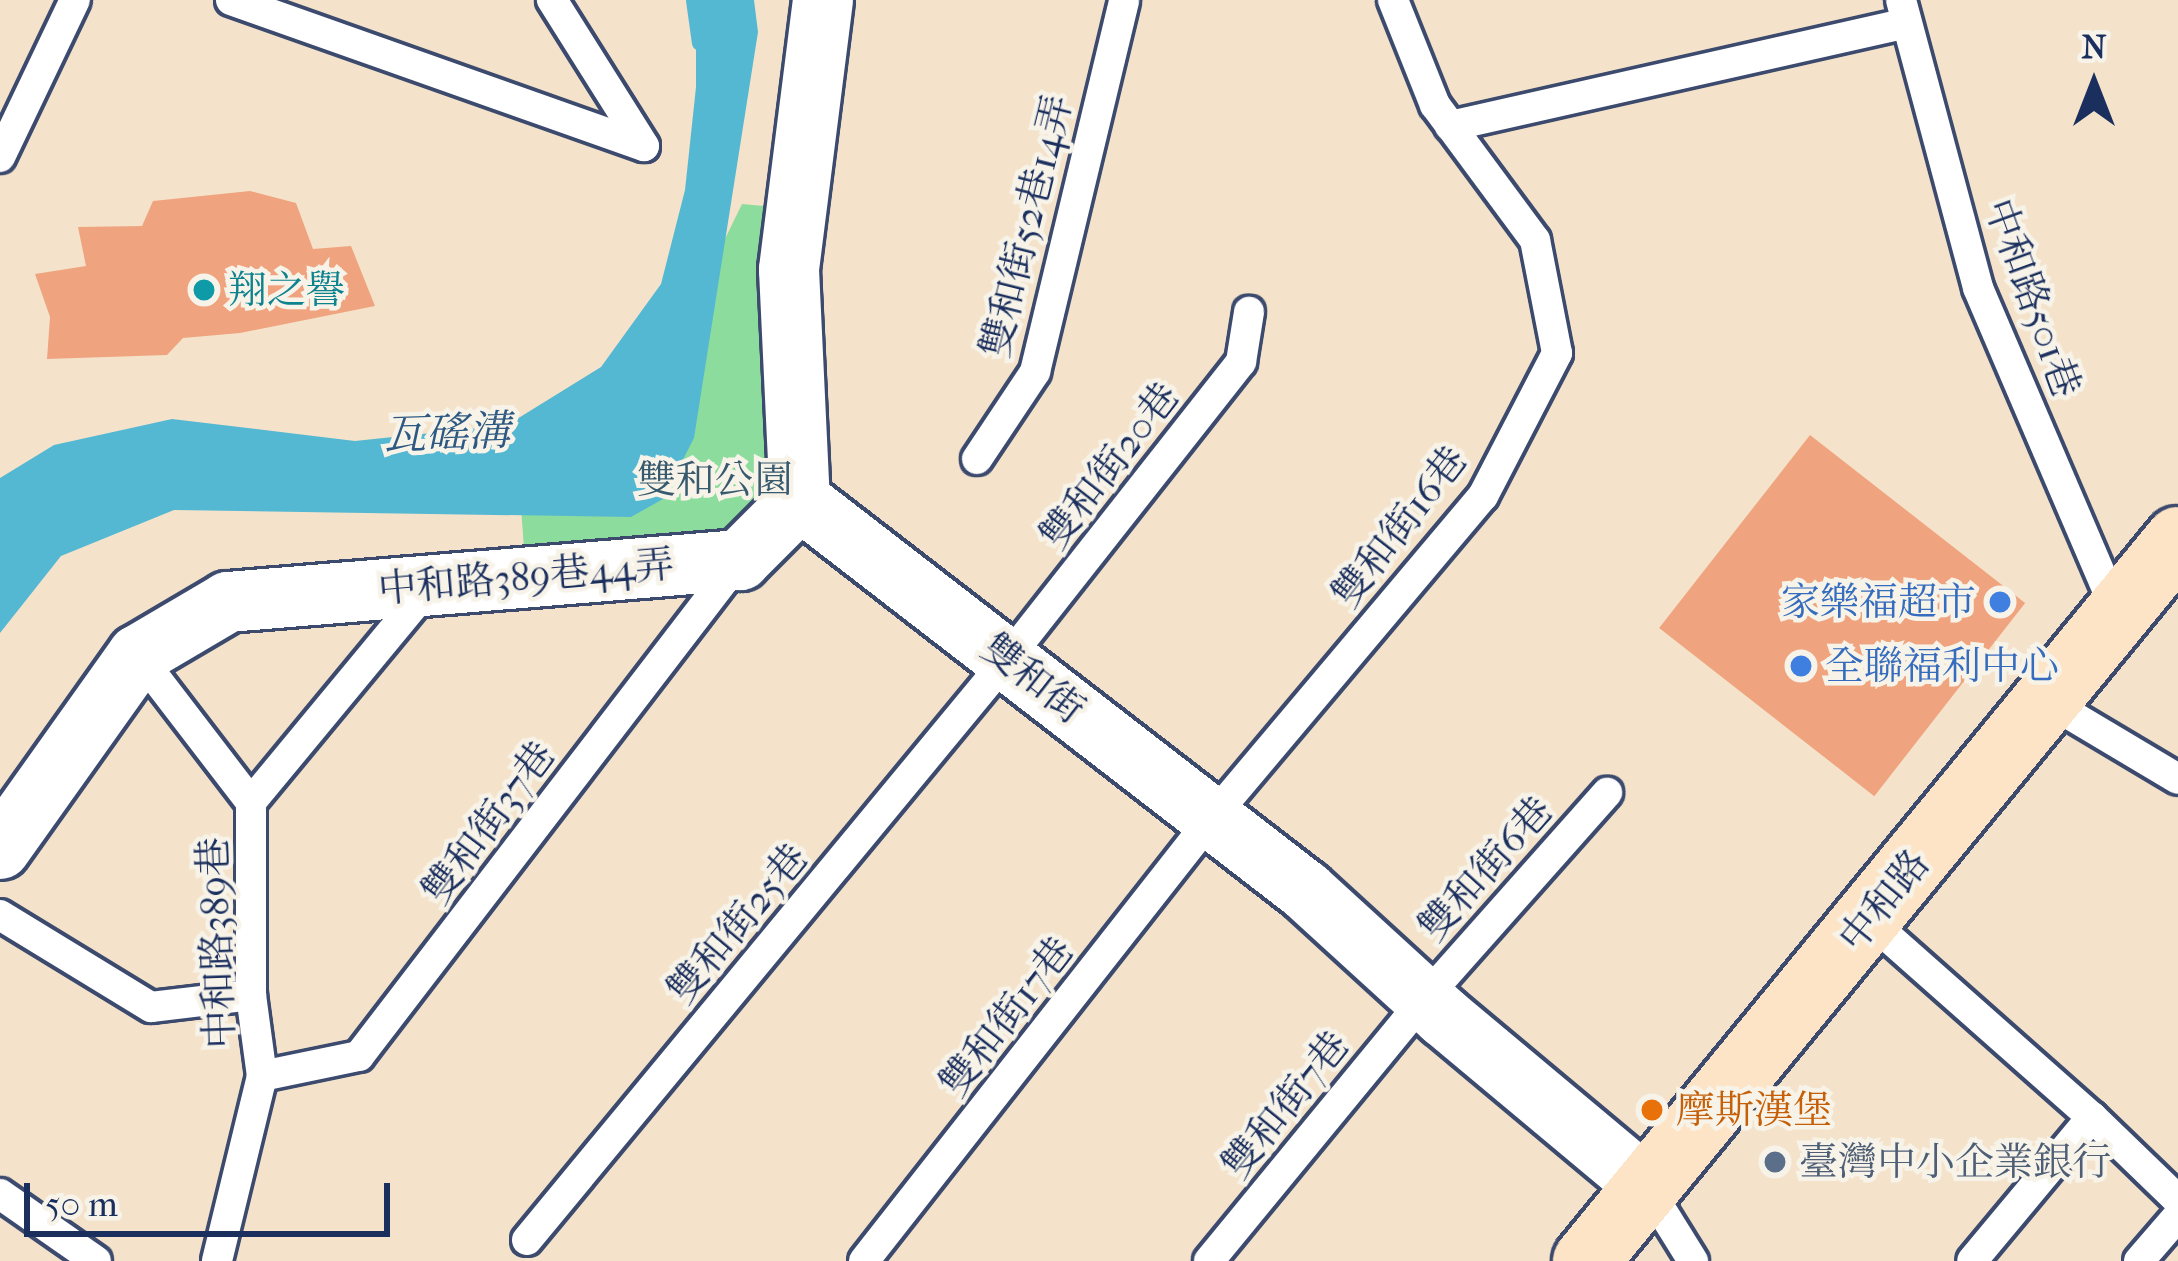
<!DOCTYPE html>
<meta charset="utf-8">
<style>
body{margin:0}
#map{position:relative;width:2178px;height:1261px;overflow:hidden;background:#f4e3ca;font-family:"IM FELL French Canon","Noto Serif TC",serif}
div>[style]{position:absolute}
.green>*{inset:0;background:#8cdd9d}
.water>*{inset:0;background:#55b8d3}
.stream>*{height:15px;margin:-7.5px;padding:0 7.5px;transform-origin:7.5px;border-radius:7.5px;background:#55b8d3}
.building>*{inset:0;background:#efa47f;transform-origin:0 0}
.roads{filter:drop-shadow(3px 0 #3c4a6e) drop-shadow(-3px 0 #3c4a6e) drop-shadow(0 3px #3c4a6e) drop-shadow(0 -3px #3c4a6e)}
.lane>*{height:30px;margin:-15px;padding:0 15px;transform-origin:15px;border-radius:15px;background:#fff}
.street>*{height:60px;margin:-30px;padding:0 30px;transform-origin:30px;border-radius:30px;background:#fff}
.secondary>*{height:66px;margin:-33px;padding:0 33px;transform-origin:33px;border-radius:33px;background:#fee4c6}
.dots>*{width:33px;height:33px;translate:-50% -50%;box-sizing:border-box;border:6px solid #f7f3e8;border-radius:50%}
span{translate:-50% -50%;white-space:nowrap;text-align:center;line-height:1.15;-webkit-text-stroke:9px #f7f3e8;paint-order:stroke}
.street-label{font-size:39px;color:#1b2f5e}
.culture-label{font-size:39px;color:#0d838f}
.left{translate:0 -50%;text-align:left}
.park-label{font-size:39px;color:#375a6e}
.shop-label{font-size:39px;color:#366cbe}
.right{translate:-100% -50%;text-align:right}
.food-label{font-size:39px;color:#c56008}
.service-label{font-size:39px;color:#4e5e75}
.water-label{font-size:42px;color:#2c5881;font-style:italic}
.north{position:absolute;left:2034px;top:24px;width:120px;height:120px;-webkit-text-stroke:9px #f7f3e8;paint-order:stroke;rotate:0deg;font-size:33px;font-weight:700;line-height:48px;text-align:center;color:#1b2f5e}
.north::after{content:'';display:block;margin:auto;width:42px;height:54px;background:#1b2f5e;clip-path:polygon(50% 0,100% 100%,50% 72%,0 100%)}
.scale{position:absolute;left:24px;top:1183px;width:366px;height:54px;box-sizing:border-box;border:6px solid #1b2f5e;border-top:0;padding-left:15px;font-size:36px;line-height:42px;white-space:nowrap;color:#1b2f5e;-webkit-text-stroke:9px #f7f3e8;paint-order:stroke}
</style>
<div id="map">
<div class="green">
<div style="clip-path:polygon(742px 204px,797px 209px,802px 509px,740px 560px,526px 577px,520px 493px,720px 249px)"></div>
</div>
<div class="water">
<div style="clip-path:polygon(696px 0,754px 0,758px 32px,694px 438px,663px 499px,631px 517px,174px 510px,61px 556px,0 633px,0 478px,54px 445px,172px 419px,355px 441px,507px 425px,601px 367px,661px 284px,685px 190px,696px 87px)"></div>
</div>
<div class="stream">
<div style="left:693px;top:0;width:43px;rotate:82.1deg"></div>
</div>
<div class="building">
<div style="clip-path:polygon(250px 191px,296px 203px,313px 249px,351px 246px,375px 306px,240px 333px,183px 338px,167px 355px,47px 359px,50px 317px,35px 274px,86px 266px,78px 227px,142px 226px,153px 201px)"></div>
<div style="left:1810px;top:435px;width:273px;height:245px;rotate:38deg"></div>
</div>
<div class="roads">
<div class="lane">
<div style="left:231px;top:0;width:438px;rotate:19.5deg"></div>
<div style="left:644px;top:146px;width:173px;rotate:-122.2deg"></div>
<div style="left:1901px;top:0;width:298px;rotate:75deg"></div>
<div style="left:1978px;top:288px;width:355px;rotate:66.8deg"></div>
<div style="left:1450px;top:126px;width:468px;rotate:-12.7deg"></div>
<div style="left:0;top:157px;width:174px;rotate:-64.5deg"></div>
<div style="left:977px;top:459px;width:105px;rotate:-56.3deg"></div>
<div style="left:1035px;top:372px;width:382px;rotate:-76.5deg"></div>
<div style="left:138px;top:655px;width:185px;rotate:52.5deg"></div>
<div style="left:251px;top:802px;width:193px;rotate:90deg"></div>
<div style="left:251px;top:995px;width:82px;rotate:82.3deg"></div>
<div style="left:262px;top:1076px;width:190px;rotate:103.7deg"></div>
<div style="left:2044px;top:699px;width:156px;rotate:30.8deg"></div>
<div style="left:251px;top:802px;width:276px;rotate:-50.4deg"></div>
<div style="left:0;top:915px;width:177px;rotate:31.4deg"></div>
<div style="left:151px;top:1007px;width:101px;rotate:-6.8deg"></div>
<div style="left:1869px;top:920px;width:298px;rotate:41.5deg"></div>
<div style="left:2092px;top:1117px;width:187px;rotate:129.8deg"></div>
<div style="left:262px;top:1076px;width:99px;rotate:-11.7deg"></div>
<div style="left:359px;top:1056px;width:621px;rotate:-52.52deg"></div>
<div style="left:2092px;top:1117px;width:120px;rotate:44deg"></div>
<div style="left:1647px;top:1187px;width:87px;rotate:58.1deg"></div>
<div style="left:0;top:1194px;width:117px;rotate:34.9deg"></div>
<div style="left:527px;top:1240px;width:755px;rotate:-50.43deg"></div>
<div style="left:1008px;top:658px;width:377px;rotate:-51.8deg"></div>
<div style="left:1241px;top:362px;width:51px;rotate:-80.9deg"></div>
<div style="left:864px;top:1261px;width:561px;rotate:-51.88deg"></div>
<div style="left:1210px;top:820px;width:424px;rotate:-49.9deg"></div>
<div style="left:1483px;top:496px;width:161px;rotate:-62.6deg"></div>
<div style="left:1557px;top:353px;width:115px;rotate:-101deg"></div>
<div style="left:1535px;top:240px;width:168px;rotate:-126.5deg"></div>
<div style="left:1435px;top:105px;width:113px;rotate:-111.8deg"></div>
<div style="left:1209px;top:1261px;width:339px;rotate:-50.6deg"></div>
<div style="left:1424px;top:999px;width:276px;rotate:-48.4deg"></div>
<div style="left:2139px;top:1261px;width:60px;rotate:-49.1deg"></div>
</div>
<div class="street">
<div style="left:823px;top:0;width:272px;rotate:97.2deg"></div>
<div style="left:789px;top:270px;width:230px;rotate:87.3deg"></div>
<div style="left:800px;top:500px;width:639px;rotate:37.69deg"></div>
<div style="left:1306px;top:891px;width:187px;rotate:42.4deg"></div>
<div style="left:1444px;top:1017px;width:265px;rotate:39.9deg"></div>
<div style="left:0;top:849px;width:238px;rotate:-54.6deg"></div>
<div style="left:138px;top:655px;width:104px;rotate:-30.5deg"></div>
<div style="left:228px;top:602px;width:514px;rotate:-4.69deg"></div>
<div style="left:740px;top:560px;width:85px;rotate:-45deg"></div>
</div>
<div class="secondary">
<div style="left:1586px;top:1261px;width:933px;rotate:-50.61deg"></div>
</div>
</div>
<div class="dots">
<div style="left:204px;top:290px;background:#0f9aa8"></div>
<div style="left:2000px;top:602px;background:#3f7fe0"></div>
<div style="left:1801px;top:666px;background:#3f7fe0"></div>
<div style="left:1652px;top:1110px;background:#e8710a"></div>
<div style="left:1775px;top:1162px;background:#5c6f8a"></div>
</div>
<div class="street-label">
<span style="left:1027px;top:226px;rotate:-76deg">雙和街52巷14弄</span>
<span style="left:2032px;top:298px;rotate:70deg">中和路501巷</span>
<span style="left:1110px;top:466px;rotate:-52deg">雙和街20巷</span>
<span style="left:1400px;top:527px;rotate:-52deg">雙和街16巷</span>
<span style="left:526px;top:577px;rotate:-5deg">中和路389巷44弄</span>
<span style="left:1033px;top:679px;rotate:38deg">雙和街</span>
<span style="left:489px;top:823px;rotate:-53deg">雙和街37巷</span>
<span style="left:1486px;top:869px;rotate:-48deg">雙和街6巷</span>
<span style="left:1884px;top:901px;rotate:-51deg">中和路</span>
<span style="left:738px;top:924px;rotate:-50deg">雙和街25巷</span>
<span style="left:217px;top:943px;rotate:-92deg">中和路389巷</span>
<span style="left:1007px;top:1017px;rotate:-52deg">雙和街17巷</span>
<span style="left:1286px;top:1105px;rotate:-51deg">雙和街7巷</span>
</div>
<div class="culture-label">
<span class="left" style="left:228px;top:290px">翔之譽</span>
</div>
<div class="park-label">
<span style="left:715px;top:480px">雙和公園</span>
</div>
<div class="shop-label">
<span class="right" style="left:1976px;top:602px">家樂福超市</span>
<span class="left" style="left:1825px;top:666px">全聯福利中心</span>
</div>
<div class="food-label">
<span class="left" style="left:1676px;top:1110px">摩斯漢堡</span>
</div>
<div class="service-label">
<span class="left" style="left:1799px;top:1162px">臺灣中小企業銀行</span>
</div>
<div class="water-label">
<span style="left:447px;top:434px;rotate:-2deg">瓦磘溝</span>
</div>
<div class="north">N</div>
<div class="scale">50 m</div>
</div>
